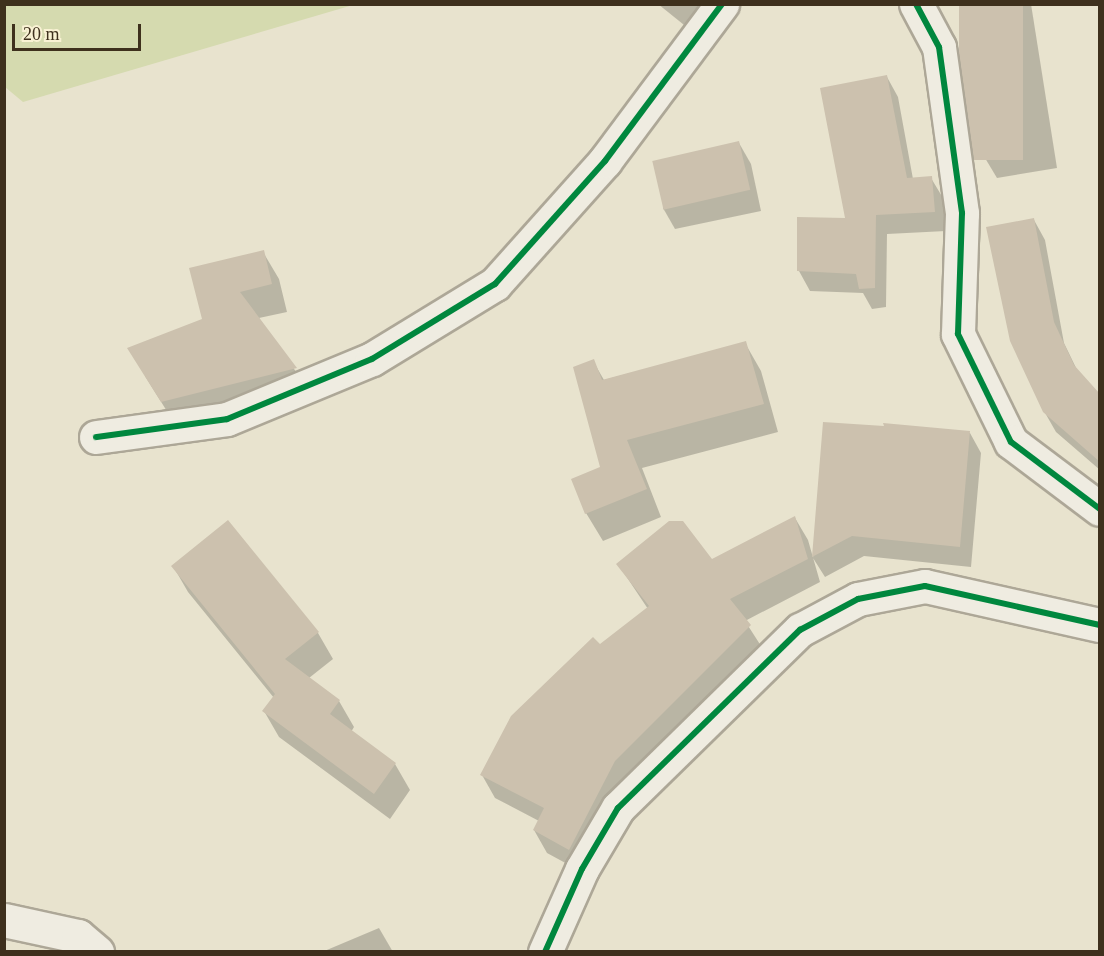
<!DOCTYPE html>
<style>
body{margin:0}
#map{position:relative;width:1104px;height:956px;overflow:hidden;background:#e8e3ce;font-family:Georgia,serif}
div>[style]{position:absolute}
.green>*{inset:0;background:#d5daaf}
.shadow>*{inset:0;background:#0003}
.building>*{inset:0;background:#ccc1ae;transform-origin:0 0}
.roads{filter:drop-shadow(2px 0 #ada797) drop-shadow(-2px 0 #ada797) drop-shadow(0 2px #ada797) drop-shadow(0 -2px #ada797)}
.minor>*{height:33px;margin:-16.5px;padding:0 16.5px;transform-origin:16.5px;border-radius:16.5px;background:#efece1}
.tertiary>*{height:33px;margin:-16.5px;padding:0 16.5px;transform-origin:16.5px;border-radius:16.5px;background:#efece1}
.cycleway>*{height:6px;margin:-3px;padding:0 3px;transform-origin:3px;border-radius:3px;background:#00873e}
span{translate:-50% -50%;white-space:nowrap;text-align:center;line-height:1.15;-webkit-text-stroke:5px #f9f2d4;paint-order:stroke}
.frame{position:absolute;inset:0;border:6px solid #3e301d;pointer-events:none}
.scale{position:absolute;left:12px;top:24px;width:129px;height:27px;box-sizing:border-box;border:3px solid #3e301d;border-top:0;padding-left:8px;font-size:18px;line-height:21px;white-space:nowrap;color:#3e301d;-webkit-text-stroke:4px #f9f2d4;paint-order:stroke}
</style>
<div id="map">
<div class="green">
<div style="clip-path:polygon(4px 5px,5px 4px,353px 5px,23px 102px,5px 87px)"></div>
</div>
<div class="shadow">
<div style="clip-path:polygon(658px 4px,716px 4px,694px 33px)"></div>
<div style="clip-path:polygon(960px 4px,1031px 4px,1057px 168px,997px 178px,985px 158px)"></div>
<div style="clip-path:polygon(887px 77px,898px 97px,913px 179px,931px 178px,943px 198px,946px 231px,887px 234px,886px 307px,872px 309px,863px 293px,810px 291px,799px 271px,799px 219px,847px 219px)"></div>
<div style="clip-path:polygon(739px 143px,751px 164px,761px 211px,675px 229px,663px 208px)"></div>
<div style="clip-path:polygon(1034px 220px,1045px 240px,1064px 343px,1079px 374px,1100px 396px,1100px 470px,1056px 432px,1044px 411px)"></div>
<div style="clip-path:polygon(263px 252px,279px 279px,287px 312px,259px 318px,312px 395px,178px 429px,145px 376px,203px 320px)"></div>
<div style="clip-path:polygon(745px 343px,761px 371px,778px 432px,642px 468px,661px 517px,603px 541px,586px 513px,602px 468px,593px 361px,604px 380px)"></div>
<div style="clip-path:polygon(825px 423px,970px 433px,981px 453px,971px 567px,864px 556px,825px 577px,813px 558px)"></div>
<div style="clip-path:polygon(795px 518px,808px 540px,820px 582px,745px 621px,763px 649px,582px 872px,547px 853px,534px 830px,539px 821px,495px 798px,482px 775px,600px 646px,648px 609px,618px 564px,712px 561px)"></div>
<div style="clip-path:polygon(173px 566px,318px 633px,333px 659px,309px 678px,339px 701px,354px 727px,351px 732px,395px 764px,410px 790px,390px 819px,279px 737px,264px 711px,274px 698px,188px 592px)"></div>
<div style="clip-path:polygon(379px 928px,393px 952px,322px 952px)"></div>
</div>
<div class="building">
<div style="left:959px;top:4px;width:64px;height:156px"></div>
<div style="clip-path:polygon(887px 75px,907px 178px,932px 176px,935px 212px,876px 215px,875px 288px,859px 289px,856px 274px,797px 271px,797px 217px,845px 218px,820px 88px)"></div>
<div style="left:739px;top:141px;width:50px;height:89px;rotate:77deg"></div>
<div style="clip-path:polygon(1034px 218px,1054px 322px,1074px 365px,1100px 394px,1100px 462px,1043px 412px,1010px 341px,986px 227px)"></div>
<div style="clip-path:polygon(264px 250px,272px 284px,240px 292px,297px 368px,161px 402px,127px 348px,202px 319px,189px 268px)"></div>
<div style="clip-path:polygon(746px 341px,764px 404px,627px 440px,647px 489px,585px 514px,571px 479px,600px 467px,573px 367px,594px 359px,602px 380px)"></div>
<div style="clip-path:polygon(823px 422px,884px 426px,883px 423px,970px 431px,960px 547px,852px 536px,812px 557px)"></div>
<div style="clip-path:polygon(795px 516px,808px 559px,730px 599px,751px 625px,615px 761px,569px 850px,533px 830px,544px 808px,480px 775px,511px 716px,593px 637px,600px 644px,649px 606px,616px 564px,669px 521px,683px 521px,712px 559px)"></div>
<div style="clip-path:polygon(228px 520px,319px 632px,285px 659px,340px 700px,330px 714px,396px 763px,374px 794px,262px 711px,275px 694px,171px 566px)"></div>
</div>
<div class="roads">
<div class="minor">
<div style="left:916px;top:4px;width:49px;rotate:61.9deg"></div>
<div style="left:939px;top:47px;width:168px;rotate:82.1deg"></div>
<div style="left:962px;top:213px;width:121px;rotate:91.9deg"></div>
<div style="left:958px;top:334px;width:120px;rotate:63.9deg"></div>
<div style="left:1011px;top:442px;width:111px;rotate:37deg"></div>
<div style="left:96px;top:437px;width:132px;rotate:-7.8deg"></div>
<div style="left:227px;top:419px;width:157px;rotate:-22.5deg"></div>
<div style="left:372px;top:359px;width:144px;rotate:-31.4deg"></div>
<div style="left:495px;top:284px;width:165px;rotate:-48.2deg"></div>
<div style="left:605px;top:161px;width:196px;rotate:-53.3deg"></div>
</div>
<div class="tertiary">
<div style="left:4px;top:920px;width:76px;rotate:12.2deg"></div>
<div style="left:78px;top:936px;width:25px;rotate:40deg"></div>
<div style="left:545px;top:952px;width:91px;rotate:-66deg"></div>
<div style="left:582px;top:869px;width:71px;rotate:-59.5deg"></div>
<div style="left:618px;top:808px;width:255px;rotate:-44.4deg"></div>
<div style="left:800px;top:630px;width:66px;rotate:-28.1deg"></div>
<div style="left:858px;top:599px;width:68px;rotate:-11deg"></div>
<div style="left:925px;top:586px;width:179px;rotate:12.6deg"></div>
</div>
</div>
<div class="cycleway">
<div style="left:916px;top:4px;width:49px;rotate:61.9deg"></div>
<div style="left:939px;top:47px;width:168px;rotate:82.1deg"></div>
<div style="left:962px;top:213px;width:121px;rotate:91.9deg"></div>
<div style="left:958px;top:334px;width:120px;rotate:63.9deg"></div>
<div style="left:1011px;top:442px;width:111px;rotate:37deg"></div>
<div style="left:96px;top:437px;width:132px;rotate:-7.8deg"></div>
<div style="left:227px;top:419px;width:157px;rotate:-22.5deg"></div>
<div style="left:372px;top:359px;width:144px;rotate:-31.4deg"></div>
<div style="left:495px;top:284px;width:165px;rotate:-48.2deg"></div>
<div style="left:605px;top:161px;width:196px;rotate:-53.3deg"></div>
<div style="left:545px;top:952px;width:91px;rotate:-66deg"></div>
<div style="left:582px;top:869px;width:71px;rotate:-59.5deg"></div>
<div style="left:618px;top:808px;width:255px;rotate:-44.4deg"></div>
<div style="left:800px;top:630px;width:66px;rotate:-28.1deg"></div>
<div style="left:858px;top:599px;width:68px;rotate:-11deg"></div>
<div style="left:925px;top:586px;width:179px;rotate:12.6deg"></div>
</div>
<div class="frame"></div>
<div class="scale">20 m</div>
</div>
